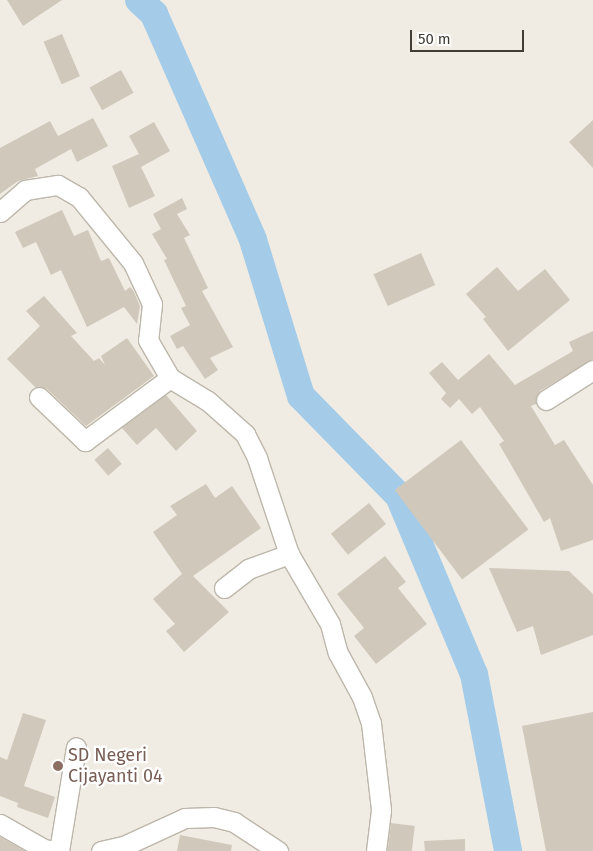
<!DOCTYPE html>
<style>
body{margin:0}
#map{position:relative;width:593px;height:851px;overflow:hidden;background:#f0ece3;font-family:"Fira Sans",sans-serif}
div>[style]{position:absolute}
.river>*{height:28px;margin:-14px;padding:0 14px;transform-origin:14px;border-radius:14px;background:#a4cce8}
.building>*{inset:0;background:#d0c8ba;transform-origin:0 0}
.roads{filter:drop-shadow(1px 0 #bdb6aa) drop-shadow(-1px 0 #bdb6aa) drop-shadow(0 1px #bdb6aa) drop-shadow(0 -1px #bdb6aa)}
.street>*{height:19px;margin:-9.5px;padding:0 9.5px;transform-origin:9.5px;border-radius:9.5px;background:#fff}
.dots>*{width:14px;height:14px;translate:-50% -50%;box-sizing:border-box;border:2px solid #fff;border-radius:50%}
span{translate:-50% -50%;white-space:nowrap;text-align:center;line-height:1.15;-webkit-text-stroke:4.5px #fff;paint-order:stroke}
.education-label{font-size:18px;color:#785e54}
.left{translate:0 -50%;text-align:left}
.scale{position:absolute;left:410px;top:30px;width:114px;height:22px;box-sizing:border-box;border:2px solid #413c34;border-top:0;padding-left:6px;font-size:15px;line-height:18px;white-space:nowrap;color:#413c34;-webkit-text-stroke:4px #fff;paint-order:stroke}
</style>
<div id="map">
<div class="river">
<div style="left:139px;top:0;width:21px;rotate:43deg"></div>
<div style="left:154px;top:14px;width:247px;rotate:66.3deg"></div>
<div style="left:253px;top:240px;width:163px;rotate:72.9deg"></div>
<div style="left:301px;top:396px;width:140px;rotate:45.6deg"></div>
<div style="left:399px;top:496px;width:193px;rotate:67.2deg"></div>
<div style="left:474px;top:674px;width:180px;rotate:79.1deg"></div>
</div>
<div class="building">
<div style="clip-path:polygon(7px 0,62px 0,23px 26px)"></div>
<div style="left:62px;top:34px;width:46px;height:20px;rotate:67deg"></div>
<div style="left:121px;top:70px;width:26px;height:36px;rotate:61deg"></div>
<div style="clip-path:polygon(93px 118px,108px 146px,77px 162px,71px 149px,35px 169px,38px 176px,18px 181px,0 194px,0 148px,50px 121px,58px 136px)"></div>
<div style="clip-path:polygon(593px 120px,593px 168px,569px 142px)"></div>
<div style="clip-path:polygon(154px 122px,170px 151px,141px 167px,155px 196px,129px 208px,112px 166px,139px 154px,129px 136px)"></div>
<div style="clip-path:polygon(182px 198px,187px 209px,177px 214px,190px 235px,184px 238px,208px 288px,202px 291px,233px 347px,210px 358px,218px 370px,205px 379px,183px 346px,177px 349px,170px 336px,190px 325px,181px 308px,186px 306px,164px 260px,167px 259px,152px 234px,161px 229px,153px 214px)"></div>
<div style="clip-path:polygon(62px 210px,74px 236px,88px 230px,101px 261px,109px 258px,125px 291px,130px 287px,133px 290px,140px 306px,137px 324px,124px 307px,87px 327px,61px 270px,51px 275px,36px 242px,23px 248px,15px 232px)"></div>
<div style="left:421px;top:253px;width:35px;height:52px;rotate:66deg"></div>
<div style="clip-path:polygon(497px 267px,518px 291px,545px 269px,570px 300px,508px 351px,483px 319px,486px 317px,466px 294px)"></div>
<div style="clip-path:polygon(44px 296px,77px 333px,71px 336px,94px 361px,99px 358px,105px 365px,101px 356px,127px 338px,154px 376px,86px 426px,47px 389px,35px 387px,7px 359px,40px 326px,26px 311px)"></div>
<div style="clip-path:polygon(593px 331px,593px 359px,540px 391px,536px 404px,531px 406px,555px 445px,564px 440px,593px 485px,593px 540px,561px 551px,550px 518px,544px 522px,499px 444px,504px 441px,480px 407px,472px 414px,459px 399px,450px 408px,441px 399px,446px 393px,429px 373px,442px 362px,458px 380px,489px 354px,515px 385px,573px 351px,569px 342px)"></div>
<div style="clip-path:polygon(166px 395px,197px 431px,176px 451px,156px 428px,137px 445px,122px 428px)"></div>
<div style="left:461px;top:440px;width:112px;height:83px;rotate:53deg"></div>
<div style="left:108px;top:448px;width:21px;height:18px;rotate:49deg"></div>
<div style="clip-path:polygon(206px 484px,215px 498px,232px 486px,261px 528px,193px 576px,229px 612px,184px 652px,166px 631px,175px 624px,153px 599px,182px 574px,153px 532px,177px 515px,170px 506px)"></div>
<div style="left:369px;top:503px;width:27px;height:49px;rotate:51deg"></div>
<div style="clip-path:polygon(385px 556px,406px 582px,398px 588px,427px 624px,376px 664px,354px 636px,364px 628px,337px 594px)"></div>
<div style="clip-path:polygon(489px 568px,569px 571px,593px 594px,593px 635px,541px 655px,533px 626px,517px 632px)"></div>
<div style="clip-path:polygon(593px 712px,593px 851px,546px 851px,522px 726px)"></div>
<div style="clip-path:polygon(23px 713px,46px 720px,24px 786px,55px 797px,48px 818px,17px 807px,18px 803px,0 796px,0 757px,7px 760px)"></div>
<div style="left:391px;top:823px;width:24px;height:28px;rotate:7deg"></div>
<div style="clip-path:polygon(180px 835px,232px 845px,231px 851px,177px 851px)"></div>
<div style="clip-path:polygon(0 837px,25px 851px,0 851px)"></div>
<div style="clip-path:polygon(465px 839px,465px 851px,425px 851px,424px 841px)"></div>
</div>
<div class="roads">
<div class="street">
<div style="left:0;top:212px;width:33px;rotate:-41deg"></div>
<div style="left:25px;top:190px;width:33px;rotate:-9deg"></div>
<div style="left:58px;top:185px;width:24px;rotate:30deg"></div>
<div style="left:79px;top:197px;width:85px;rotate:50.7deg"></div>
<div style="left:133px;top:263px;width:45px;rotate:65.1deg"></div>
<div style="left:152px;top:304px;width:36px;rotate:96deg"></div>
<div style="left:148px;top:340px;width:44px;rotate:59.9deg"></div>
<div style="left:170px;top:378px;width:44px;rotate:31.2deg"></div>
<div style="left:208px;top:401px;width:50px;rotate:41.7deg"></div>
<div style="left:245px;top:434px;width:27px;rotate:63deg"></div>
<div style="left:257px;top:458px;width:101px;rotate:71.6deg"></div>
<div style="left:289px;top:554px;width:81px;rotate:59.6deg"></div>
<div style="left:330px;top:624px;width:30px;rotate:75deg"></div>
<div style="left:338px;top:653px;width:50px;rotate:61.4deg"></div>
<div style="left:362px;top:697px;width:28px;rotate:71deg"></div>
<div style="left:371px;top:723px;width:88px;rotate:83.4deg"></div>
<div style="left:381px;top:810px;width:41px;rotate:97deg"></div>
<div style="left:39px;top:397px;width:64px;rotate:43.7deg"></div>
<div style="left:85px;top:441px;width:106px;rotate:-36.5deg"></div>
<div style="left:546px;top:400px;width:56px;rotate:-32.6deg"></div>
<div style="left:224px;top:588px;width:31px;rotate:-38deg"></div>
<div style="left:248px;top:569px;width:44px;rotate:-20.1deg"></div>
<div style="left:0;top:824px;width:51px;rotate:29.6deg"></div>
<div style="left:44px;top:849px;width:11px;rotate:10deg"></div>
<div style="left:59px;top:851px;width:105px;rotate:-80.7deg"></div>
<div style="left:101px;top:851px;width:26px;rotate:-13deg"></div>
<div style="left:126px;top:845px;width:65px;rotate:-24.6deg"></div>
<div style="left:185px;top:818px;width:29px;rotate:-2deg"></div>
<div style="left:214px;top:817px;width:21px;rotate:14deg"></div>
<div style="left:234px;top:822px;width:53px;rotate:33.4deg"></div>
</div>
</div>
<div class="dots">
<div style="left:58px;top:766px;background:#8d6e63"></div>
</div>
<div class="education-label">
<span class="left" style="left:68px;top:766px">SD Negeri<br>Cijayanti 04</span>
</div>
<div class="scale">50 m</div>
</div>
